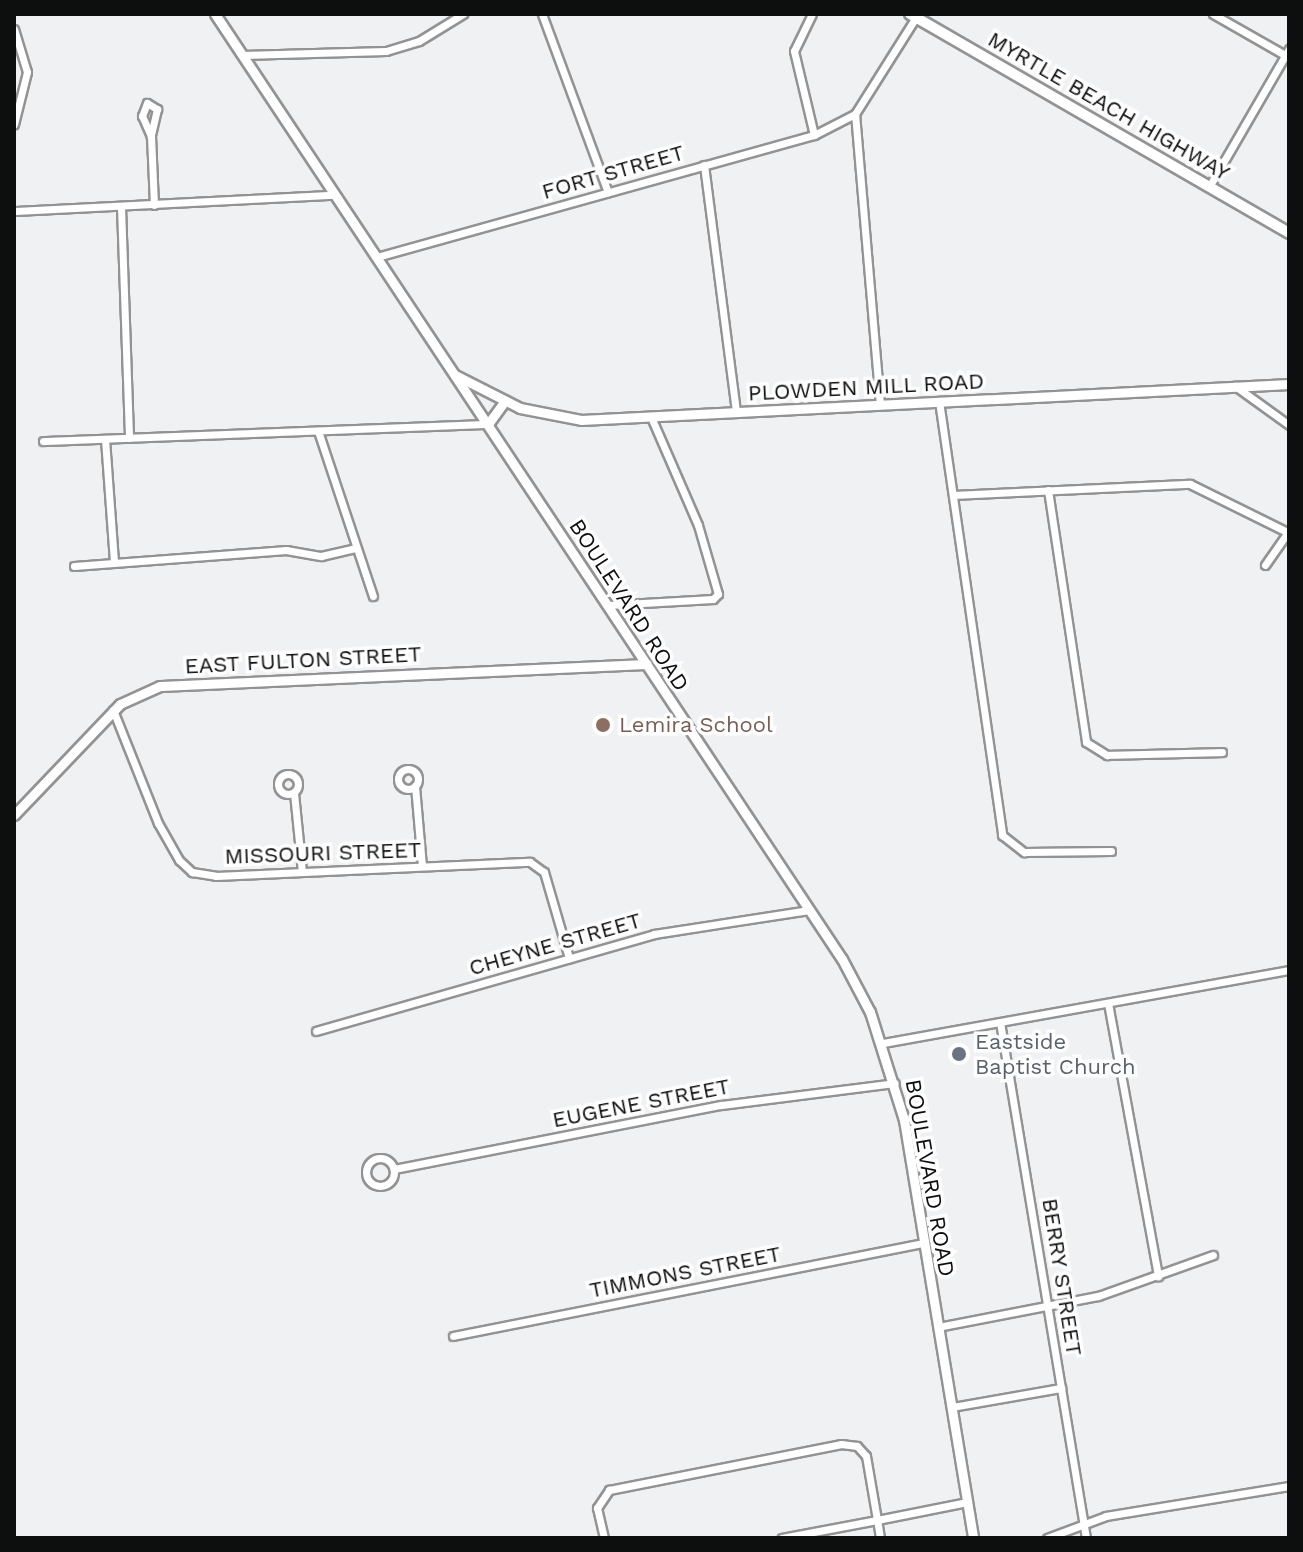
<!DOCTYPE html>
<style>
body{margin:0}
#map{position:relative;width:1303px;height:1552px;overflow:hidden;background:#f0f1f2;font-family:"Work Sans",sans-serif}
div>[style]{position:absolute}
.roads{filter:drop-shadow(2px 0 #939394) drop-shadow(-2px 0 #939394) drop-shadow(0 2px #939394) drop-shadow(0 -2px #939394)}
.minor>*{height:7px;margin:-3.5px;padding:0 3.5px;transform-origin:3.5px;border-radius:3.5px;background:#fff}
.minor>.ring{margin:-3.5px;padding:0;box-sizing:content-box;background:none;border:7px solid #fff;border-radius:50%}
.tertiary>*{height:9px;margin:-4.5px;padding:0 4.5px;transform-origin:4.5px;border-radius:4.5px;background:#fff}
.secondary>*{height:10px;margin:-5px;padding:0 5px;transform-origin:5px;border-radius:5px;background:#fff}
.dots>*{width:22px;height:22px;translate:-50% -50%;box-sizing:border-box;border:4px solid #fefeff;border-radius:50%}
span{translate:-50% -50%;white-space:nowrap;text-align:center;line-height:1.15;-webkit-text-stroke:7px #fefeff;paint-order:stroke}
.street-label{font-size:22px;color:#0d0e0e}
.education-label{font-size:22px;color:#785e54}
.left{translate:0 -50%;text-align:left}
.worship-label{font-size:22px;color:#5b616d}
.frame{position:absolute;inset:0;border:16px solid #0d0e0e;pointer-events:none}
</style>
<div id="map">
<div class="roads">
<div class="minor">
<div style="left:542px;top:14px;width:190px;rotate:69.7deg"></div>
<div style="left:812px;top:14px;width:41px;rotate:115.9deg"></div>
<div style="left:794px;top:51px;width:86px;rotate:76.6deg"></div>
<div style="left:1213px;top:14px;width:83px;rotate:29.7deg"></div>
<div style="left:14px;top:29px;width:45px;rotate:73.2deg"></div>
<div style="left:27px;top:72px;width:54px;rotate:104deg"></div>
<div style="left:242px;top:55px;width:144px;rotate:-1.6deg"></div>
<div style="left:386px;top:51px;width:34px;rotate:-17deg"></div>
<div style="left:419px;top:41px;width:52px;rotate:-31.5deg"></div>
<div style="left:147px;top:103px;width:12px;rotate:31deg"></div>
<div style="left:157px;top:109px;width:28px;rotate:103deg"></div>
<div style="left:151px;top:136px;width:22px;rotate:-114deg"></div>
<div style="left:142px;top:116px;width:14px;rotate:-69deg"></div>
<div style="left:151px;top:136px;width:69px;rotate:87.5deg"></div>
<div style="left:704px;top:165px;width:249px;rotate:82.6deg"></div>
<div style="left:1209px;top:187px;width:160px;rotate:-59.9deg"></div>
<div style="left:121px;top:207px;width:231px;rotate:88deg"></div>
<div style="left:14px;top:211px;width:321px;rotate:-2.9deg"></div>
<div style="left:377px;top:257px;width:454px;rotate:-15.6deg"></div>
<div style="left:814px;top:135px;width:46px;rotate:-27.1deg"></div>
<div style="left:1235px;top:386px;width:67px;rotate:35.8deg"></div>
<div style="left:939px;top:401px;width:439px;rotate:81.7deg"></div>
<div style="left:1002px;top:835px;width:28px;rotate:38deg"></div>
<div style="left:1024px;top:852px;width:87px;rotate:-0.7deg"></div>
<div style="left:880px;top:405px;width:292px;rotate:-94.9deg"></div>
<div style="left:855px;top:114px;width:118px;rotate:-57.8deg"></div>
<div style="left:318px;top:431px;width:174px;rotate:71.6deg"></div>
<div style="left:105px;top:439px;width:124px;rotate:85.8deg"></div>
<div style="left:43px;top:441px;width:445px;rotate:-2.2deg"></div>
<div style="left:1048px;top:490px;width:255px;rotate:81.4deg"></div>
<div style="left:1086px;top:742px;width:25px;rotate:32deg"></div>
<div style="left:1107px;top:755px;width:115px;rotate:-1.5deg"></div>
<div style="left:953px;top:495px;width:237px;rotate:-2.7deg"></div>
<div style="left:1190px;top:484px;width:110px;rotate:26.3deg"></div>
<div style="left:1265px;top:565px;width:40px;rotate:-55.1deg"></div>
<div style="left:74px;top:566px;width:213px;rotate:-4.3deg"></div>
<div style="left:286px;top:550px;width:36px;rotate:10deg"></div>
<div style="left:321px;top:556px;width:35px;rotate:-13deg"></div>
<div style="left:608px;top:605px;width:105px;rotate:-3.3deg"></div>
<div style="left:713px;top:599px;width:7px;rotate:-45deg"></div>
<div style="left:718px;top:594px;width:72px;rotate:-106.2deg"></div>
<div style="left:698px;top:525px;width:118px;rotate:-113.5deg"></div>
<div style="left:113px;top:710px;width:122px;rotate:68.3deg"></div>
<div style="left:158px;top:823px;width:43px;rotate:60.4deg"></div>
<div style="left:179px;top:860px;width:18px;rotate:43deg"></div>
<div style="left:192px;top:872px;width:24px;rotate:9deg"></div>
<div style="left:216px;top:876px;width:314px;rotate:-2.6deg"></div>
<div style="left:530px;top:862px;width:17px;rotate:36deg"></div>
<div style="left:544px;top:872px;width:90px;rotate:73.8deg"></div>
<div class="ring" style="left:398px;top:769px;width:13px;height:13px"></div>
<div class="ring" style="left:278px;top:774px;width:13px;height:13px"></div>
<div style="left:415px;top:786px;width:80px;rotate:85deg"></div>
<div style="left:294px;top:793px;width:79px;rotate:84.2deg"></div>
<div style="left:1108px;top:1003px;width:278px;rotate:79.6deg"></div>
<div style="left:1000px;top:1022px;width:523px;rotate:80.54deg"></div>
<div style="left:316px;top:1031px;width:352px;rotate:-16deg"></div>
<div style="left:654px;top:934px;width:157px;rotate:-8.8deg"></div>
<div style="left:883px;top:1043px;width:413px;rotate:-10.2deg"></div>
<div class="ring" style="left:366px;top:1158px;width:21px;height:21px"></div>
<div style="left:394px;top:1169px;width:333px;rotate:-11.1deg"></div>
<div style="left:721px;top:1105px;width:175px;rotate:-7.2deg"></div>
<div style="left:938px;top:1327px;width:163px;rotate:-11deg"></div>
<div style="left:1098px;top:1296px;width:122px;rotate:-19.6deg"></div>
<div style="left:453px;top:1336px;width:480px;rotate:-11.2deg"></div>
<div style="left:952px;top:1407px;width:111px;rotate:-9.9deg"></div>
<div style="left:604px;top:1538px;width:31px;rotate:-103deg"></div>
<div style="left:597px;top:1508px;width:22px;rotate:-56deg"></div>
<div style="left:609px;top:1490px;width:237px;rotate:-11.2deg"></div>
<div style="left:841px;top:1444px;width:16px;rotate:7deg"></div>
<div style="left:857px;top:1446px;width:13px;rotate:48deg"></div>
<div style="left:866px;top:1456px;width:65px;rotate:80.2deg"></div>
<div style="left:877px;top:1520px;width:97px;rotate:169.3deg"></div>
<div style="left:880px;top:1538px;width:18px;rotate:-99deg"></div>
<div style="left:877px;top:1520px;width:92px;rotate:-11.3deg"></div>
<div style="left:1047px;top:1538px;width:63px;rotate:-20.4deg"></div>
<div style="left:1106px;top:1516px;width:185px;rotate:-9.3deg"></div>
</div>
<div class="tertiary">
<div style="left:215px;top:14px;width:1134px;rotate:56.44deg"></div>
<div style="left:842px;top:959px;width:60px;rotate:62.2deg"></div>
<div style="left:870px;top:1012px;width:113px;rotate:72.5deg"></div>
<div style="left:904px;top:1120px;width:424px;rotate:80.6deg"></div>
<div style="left:455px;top:375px;width:73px;rotate:26.9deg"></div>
<div style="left:520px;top:408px;width:62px;rotate:11.1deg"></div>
<div style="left:581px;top:420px;width:709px;rotate:-2.91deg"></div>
<div style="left:488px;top:424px;width:29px;rotate:-54deg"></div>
<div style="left:14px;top:815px;width:153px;rotate:-46.3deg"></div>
<div style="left:120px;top:704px;width:44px;rotate:-24.2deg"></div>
<div style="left:160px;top:686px;width:487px;rotate:-2.6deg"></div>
</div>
<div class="secondary">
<div style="left:910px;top:14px;width:438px;rotate:30deg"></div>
</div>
</div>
<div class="dots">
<div style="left:603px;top:725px;background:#8d6e63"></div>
<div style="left:959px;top:1054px;background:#6b7280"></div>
</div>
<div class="street-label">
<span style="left:1109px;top:106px;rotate:30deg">MYRTLE BEACH HIGHWAY</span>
<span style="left:613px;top:172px;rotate:-16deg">FORT STREET</span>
<span style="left:866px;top:387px;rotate:-3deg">PLOWDEN MILL ROAD</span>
<span style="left:629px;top:605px;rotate:57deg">BOULEVARD ROAD</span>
<span style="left:303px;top:660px;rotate:-3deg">EAST FULTON STREET</span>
<span style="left:323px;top:853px;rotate:-2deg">MISSOURI STREET</span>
<span style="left:555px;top:944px;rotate:-16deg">CHEYNE STREET</span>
<span style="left:641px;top:1103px;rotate:-11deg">EUGENE STREET</span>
<span style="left:930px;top:1178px;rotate:80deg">BOULEVARD ROAD</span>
<span style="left:685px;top:1272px;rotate:-11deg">TIMMONS STREET</span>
<span style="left:1062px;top:1277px;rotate:81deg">BERRY STREET</span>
</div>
<div class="education-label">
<span class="left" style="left:619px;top:725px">Lemira School</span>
</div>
<div class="worship-label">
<span class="left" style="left:975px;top:1054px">Eastside<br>Baptist Church</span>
</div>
<div class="frame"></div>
</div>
